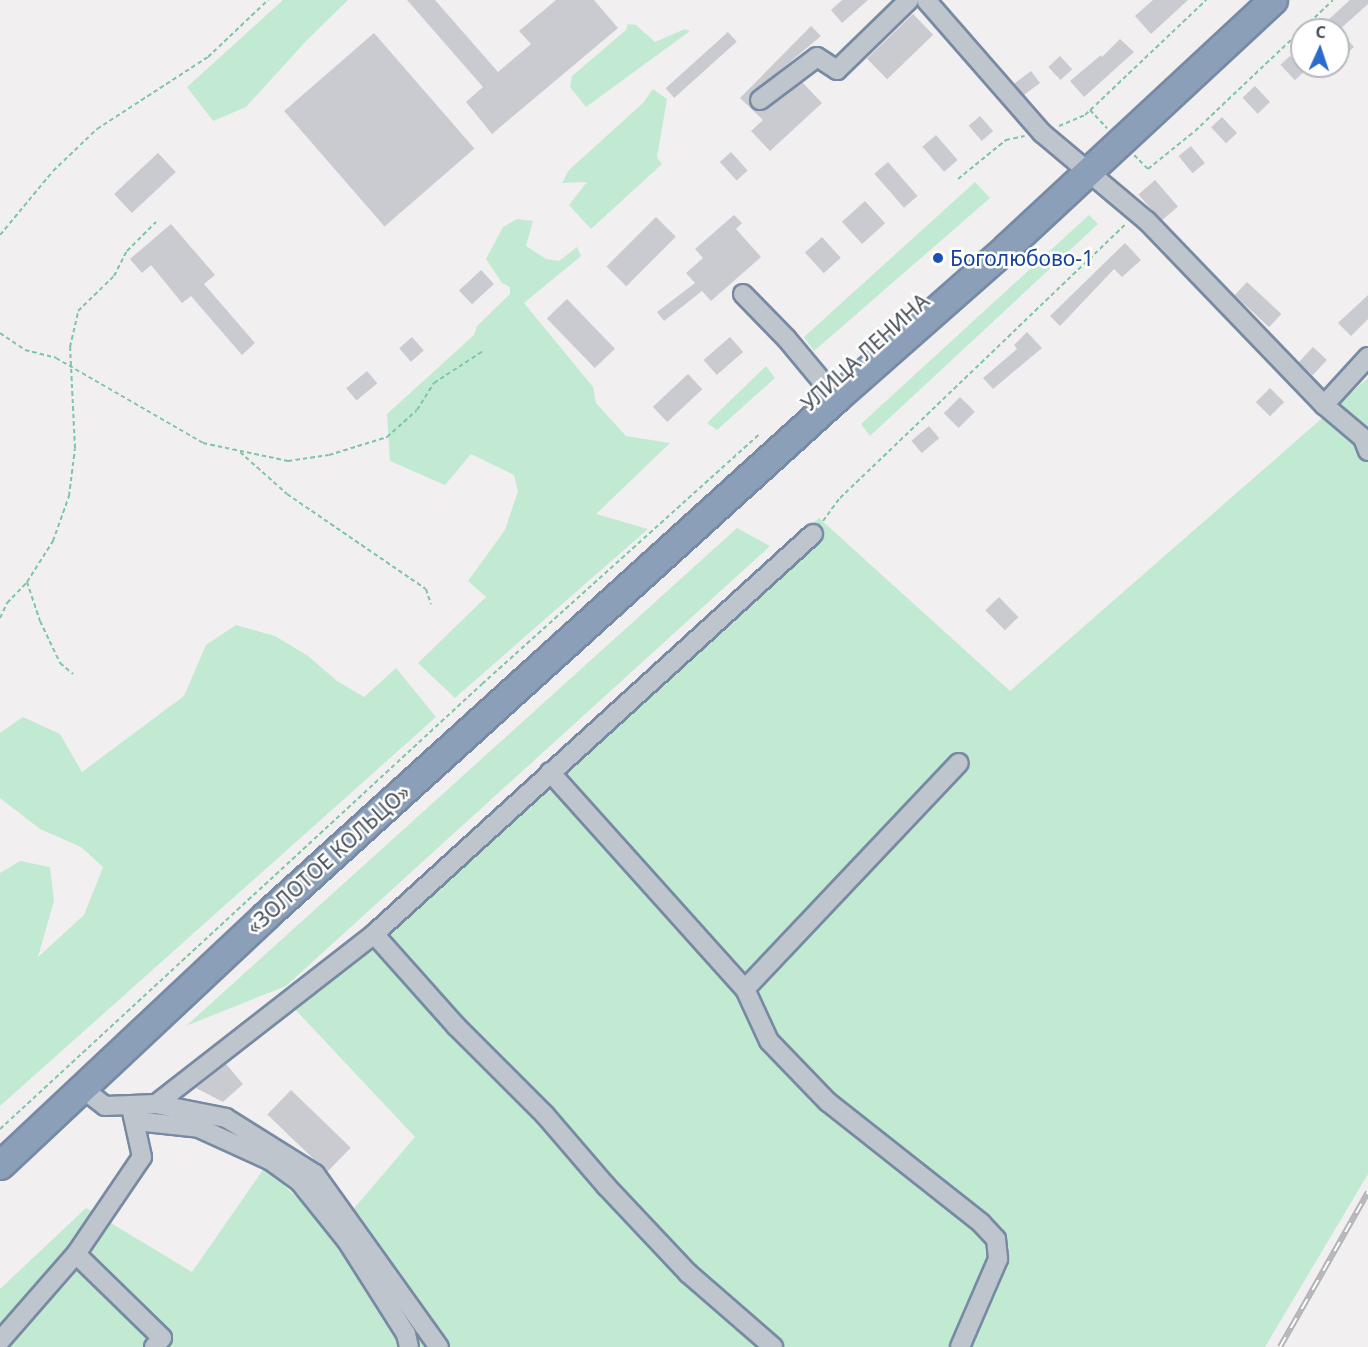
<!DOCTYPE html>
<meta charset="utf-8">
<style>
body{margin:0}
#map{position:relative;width:1368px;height:1347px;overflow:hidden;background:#f1efef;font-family:"Noto Sans",sans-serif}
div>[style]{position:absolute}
.green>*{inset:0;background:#c2ead3}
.building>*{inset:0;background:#c9cbd1;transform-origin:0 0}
.path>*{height:2px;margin-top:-1px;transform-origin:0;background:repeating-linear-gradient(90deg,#7dc5a5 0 4.5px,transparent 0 7.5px)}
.roads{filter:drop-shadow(2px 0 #778aa4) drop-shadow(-2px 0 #778aa4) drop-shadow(0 2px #778aa4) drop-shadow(0 -2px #778aa4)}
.minor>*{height:18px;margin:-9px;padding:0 9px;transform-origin:9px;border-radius:9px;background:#bfc5cc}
.highway>*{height:27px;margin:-13.5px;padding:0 13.5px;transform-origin:13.5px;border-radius:13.5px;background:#8c9fb8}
.rail>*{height:6px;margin-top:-3px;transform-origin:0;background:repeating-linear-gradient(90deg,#fff 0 11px,#b2b4b8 0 22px);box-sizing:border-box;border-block:2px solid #b2b4b8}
.dots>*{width:16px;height:16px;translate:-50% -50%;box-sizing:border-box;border:3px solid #fff;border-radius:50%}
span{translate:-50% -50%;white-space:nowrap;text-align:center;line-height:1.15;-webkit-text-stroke:5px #fff;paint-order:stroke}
.transit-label{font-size:21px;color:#164399}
.left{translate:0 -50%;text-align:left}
.street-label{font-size:21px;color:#49515a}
.north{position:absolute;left:1290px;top:18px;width:60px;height:60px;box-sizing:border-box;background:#fff;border:2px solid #b6b9bd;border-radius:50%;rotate:3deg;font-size:16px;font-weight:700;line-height:24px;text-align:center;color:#49515a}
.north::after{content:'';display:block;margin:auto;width:21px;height:27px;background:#2c6bce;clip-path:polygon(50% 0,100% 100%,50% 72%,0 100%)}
</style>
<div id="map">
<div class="green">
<div style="clip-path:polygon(283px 0,348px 0,307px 40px,246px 107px,213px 121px,187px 87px)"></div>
<div style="clip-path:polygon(628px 24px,636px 25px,655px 42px,685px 29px,690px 31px,586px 107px,570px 87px,572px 76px,626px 30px)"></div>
<div style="clip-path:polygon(653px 89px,667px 99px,657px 157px,662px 164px,591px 229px,569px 205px,587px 182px,562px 183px,569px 170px,643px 103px)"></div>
<div style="clip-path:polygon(975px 182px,990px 198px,814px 351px,804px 337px)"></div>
<div style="clip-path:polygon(1089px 215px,1098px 224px,870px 436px,861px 424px)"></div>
<div style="clip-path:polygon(517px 219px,533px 221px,526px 246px,546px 259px,559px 261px,577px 247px,581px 256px,524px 303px,593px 387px,596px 403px,626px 436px,670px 443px,596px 514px,648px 529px,455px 698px,418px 663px,486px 597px,468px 581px,505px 530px,518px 491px,514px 475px,471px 454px,445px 485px,390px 461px,387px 414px,474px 335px,477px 326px,510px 294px,510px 287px,502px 283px,486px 259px,503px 227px)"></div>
<div style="clip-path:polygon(766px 366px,775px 378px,717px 430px,707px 423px)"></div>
<div style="clip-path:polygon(1368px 378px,1368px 1174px,1265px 1347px,0 1347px,0 1289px,86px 1208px,192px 1272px,265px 1167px,325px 1225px,345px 1219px,415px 1137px,291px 1005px,709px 613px,819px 518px,1010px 691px)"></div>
<div style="clip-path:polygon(737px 528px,770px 546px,286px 986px,186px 1026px)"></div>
<div style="clip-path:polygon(236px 625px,275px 636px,308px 656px,337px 681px,364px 697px,396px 668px,436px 717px,0 1106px,0 873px,20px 861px,50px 867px,54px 901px,38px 957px,84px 915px,103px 867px,81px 847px,40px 829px,0 798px,0 733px,23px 717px,60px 734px,82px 772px,184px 696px,206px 645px)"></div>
</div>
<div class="building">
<div style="clip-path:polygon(407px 0,435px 0,498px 72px,531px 44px,519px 31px,556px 0,594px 0,618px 28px,492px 134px,466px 102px,483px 87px)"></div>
<div style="clip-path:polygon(842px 0,868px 0,842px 23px,831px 10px)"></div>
<div style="clip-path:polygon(1153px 0,1188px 0,1151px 34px,1135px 16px)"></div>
<div style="clip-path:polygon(1350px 0,1368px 0,1368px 4px,1339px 30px,1354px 47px,1338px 61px,1338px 30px,1317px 30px)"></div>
<div style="left:913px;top:14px;width:29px;height:64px;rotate:46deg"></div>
<div style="clip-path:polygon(811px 26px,821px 36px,749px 96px,751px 107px,762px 111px,802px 82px,822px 103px,770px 151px,751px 131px,763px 120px,740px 98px)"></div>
<div style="left:728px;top:32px;width:13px;height:84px;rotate:48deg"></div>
<div style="left:374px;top:33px;width:153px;height:119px;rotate:49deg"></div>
<div style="clip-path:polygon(1120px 39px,1134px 52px,1084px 97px,1070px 81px,1101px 55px,1102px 57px)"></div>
<div style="left:1060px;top:56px;width:18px;height:16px;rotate:47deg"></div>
<div style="left:1290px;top:56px;width:21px;height:13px;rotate:47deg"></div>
<div style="left:1031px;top:71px;width:15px;height:21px;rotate:53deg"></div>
<div style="left:1255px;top:86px;width:22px;height:17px;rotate:47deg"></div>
<div style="left:980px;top:116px;width:20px;height:15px;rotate:49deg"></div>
<div style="left:1222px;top:117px;width:22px;height:15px;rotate:47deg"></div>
<div style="left:936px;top:135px;width:33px;height:18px;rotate:49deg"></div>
<div style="left:1191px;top:146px;width:22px;height:16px;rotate:51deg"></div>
<div style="left:731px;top:152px;width:25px;height:15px;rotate:48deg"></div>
<div style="left:158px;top:153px;width:26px;height:60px;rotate:47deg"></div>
<div style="left:888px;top:162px;width:45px;height:18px;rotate:49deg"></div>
<div style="left:1155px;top:180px;width:35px;height:22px;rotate:49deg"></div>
<div style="left:865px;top:201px;width:30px;height:31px;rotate:48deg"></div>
<div style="clip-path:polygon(734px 215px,742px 223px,736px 229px,761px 257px,711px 301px,702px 291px,664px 321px,657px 312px,695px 283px,686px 273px,703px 258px,695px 249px)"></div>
<div style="left:656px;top:217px;width:28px;height:70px;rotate:45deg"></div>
<div style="clip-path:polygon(171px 224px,215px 275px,204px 284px,255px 343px,242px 355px,191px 296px,182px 303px,151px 265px,142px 273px,130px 259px)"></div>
<div style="left:822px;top:237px;width:28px;height:23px;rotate:48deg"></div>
<div style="clip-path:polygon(1125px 243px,1141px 260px,1122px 277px,1114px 269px,1060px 326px,1050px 316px)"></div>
<div style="left:481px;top:270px;width:19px;height:30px;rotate:47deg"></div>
<div style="left:1247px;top:282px;width:47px;height:18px;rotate:43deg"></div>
<div style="clip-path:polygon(1368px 295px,1368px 319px,1351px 336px,1338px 323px)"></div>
<div style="left:567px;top:299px;width:69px;height:28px;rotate:46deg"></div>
<div style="clip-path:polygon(1027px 332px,1042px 348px,993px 389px,983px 378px,1017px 349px,1014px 345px)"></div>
<div style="left:412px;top:337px;width:18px;height:17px;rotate:49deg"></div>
<div style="left:730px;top:337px;width:20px;height:35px;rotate:49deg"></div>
<div style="left:1313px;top:347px;width:19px;height:21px;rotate:43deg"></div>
<div style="left:367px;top:371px;width:16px;height:27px;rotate:50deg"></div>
<div style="left:688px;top:374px;width:21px;height:48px;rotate:47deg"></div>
<div style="left:1270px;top:388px;width:20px;height:20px;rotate:45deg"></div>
<div style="left:960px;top:397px;width:21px;height:23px;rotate:45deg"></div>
<div style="left:929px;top:426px;width:16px;height:23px;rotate:50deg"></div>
<div style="left:999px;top:597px;width:28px;height:19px;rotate:46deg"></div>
<div style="clip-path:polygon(226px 1064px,243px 1084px,223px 1102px,196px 1088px)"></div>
<div style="left:291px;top:1090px;width:83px;height:34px;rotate:44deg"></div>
</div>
<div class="path">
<div style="left:1090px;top:110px;width:25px;rotate:47deg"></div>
<div style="left:1059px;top:126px;width:28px;rotate:-23deg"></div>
<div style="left:1085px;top:115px;width:167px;rotate:-43.5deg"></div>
<div style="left:1134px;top:155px;width:20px;rotate:45deg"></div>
<div style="left:1148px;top:169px;width:60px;rotate:-39deg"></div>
<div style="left:1195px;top:131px;width:190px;rotate:-43.5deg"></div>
<div style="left:958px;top:179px;width:62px;rotate:-39.1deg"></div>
<div style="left:1006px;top:140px;width:19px;rotate:-12deg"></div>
<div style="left:0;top:235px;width:83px;rotate:-50.4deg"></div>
<div style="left:53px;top:171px;width:61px;rotate:-43.7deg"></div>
<div style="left:97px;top:129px;width:132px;rotate:-33deg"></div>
<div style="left:208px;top:57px;width:83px;rotate:-43.5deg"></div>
<div style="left:0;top:333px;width:30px;rotate:34deg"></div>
<div style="left:25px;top:350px;width:32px;rotate:14deg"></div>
<div style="left:56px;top:358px;width:170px;rotate:30deg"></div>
<div style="left:203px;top:443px;width:87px;rotate:12deg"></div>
<div style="left:288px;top:461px;width:41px;rotate:-8.3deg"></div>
<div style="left:329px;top:455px;width:61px;rotate:-17.2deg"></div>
<div style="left:387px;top:437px;width:40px;rotate:-42deg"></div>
<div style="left:417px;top:410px;width:32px;rotate:-58deg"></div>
<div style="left:434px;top:383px;width:59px;rotate:-33.1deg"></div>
<div style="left:240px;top:452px;width:63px;rotate:41.8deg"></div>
<div style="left:287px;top:494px;width:168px;rotate:34.4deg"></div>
<div style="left:426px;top:589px;width:16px;rotate:72deg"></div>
<div style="left:823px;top:521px;width:29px;rotate:-54deg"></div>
<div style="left:840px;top:498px;width:397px;rotate:-43.8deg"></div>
<div style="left:27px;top:582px;width:41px;rotate:71.6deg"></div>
<div style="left:40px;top:621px;width:47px;rotate:64.5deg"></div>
<div style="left:60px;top:663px;width:17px;rotate:40deg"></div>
<div style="left:0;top:618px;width:17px;rotate:-65deg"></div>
<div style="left:7px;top:603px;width:29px;rotate:-46deg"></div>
<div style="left:27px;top:582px;width:49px;rotate:-57.6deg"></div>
<div style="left:53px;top:541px;width:48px;rotate:-70.4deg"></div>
<div style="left:69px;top:496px;width:48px;rotate:-82.9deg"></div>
<div style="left:75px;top:448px;width:101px;rotate:-92.8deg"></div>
<div style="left:70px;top:347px;width:37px;rotate:-77deg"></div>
<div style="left:78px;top:311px;width:50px;rotate:-44.2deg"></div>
<div style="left:114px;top:276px;width:28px;rotate:-63deg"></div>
<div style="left:127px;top:251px;width:41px;rotate:-45deg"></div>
<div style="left:0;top:1129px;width:656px;rotate:-42.71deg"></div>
<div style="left:482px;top:684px;width:372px;rotate:-42deg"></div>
</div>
<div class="roads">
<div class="minor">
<div style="left:926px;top:0;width:176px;rotate:48.9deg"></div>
<div style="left:1042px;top:133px;width:137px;rotate:40deg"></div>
<div style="left:1147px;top:221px;width:255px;rotate:46.1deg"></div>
<div style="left:1324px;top:405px;width:51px;rotate:40.2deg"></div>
<div style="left:1363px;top:438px;width:14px;rotate:69deg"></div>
<div style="left:760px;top:100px;width:71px;rotate:-37deg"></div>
<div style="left:817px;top:57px;width:24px;rotate:33deg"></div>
<div style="left:837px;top:70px;width:100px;rotate:-44.2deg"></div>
<div style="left:743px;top:294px;width:62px;rotate:45.7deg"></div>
<div style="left:786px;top:338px;width:62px;rotate:50.2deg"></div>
<div style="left:1324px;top:405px;width:65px;rotate:-47.5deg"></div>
<div style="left:550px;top:772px;width:292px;rotate:48.1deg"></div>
<div style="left:745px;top:989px;width:311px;rotate:-46.6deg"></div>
<div style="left:374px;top:934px;width:123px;rotate:48.3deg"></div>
<div style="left:456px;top:1026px;width:126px;rotate:45deg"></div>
<div style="left:545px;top:1115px;width:94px;rotate:49.3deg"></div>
<div style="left:606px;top:1186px;width:120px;rotate:46.7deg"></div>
<div style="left:688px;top:1273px;width:113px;rotate:41deg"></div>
<div style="left:745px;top:989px;width:57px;rotate:65.2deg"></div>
<div style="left:769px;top:1041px;width:85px;rotate:46deg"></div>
<div style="left:828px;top:1102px;width:195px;rotate:38.3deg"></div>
<div style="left:981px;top:1223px;width:22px;rotate:47deg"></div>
<div style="left:996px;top:1239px;width:20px;rotate:84deg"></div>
<div style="left:998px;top:1259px;width:96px;rotate:113.4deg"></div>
<div style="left:82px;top:1088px;width:29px;rotate:38deg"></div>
<div style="left:105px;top:1106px;width:51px;rotate:-2.2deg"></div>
<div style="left:156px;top:1104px;width:71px;rotate:11.3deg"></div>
<div style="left:226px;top:1118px;width:105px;rotate:32.2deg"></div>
<div style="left:315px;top:1174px;width:213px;rotate:54.4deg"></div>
<div style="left:156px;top:1104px;width:276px;rotate:-37.9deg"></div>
<div style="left:374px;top:934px;width:594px;rotate:-42.34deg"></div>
<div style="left:136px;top:1121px;width:63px;rotate:6.3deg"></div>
<div style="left:199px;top:1128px;width:79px;rotate:24.6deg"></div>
<div style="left:271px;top:1161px;width:34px;rotate:36deg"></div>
<div style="left:299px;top:1181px;width:77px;rotate:51.3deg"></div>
<div style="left:347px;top:1241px;width:110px;rotate:57.6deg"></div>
<div style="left:406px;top:1334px;width:13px;rotate:77deg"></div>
<div style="left:76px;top:1254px;width:120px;rotate:44.3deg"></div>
<div style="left:162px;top:1338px;width:12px;rotate:132deg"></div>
<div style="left:0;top:1341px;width:116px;rotate:-48.9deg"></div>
<div style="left:76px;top:1254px;width:117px;rotate:-55.8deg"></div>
<div style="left:142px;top:1157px;width:46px;rotate:-102.5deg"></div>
</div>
<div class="highway">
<div style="left:0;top:1165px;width:364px;rotate:-43.2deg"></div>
<div style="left:265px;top:916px;width:771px;rotate:-42.21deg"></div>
<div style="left:836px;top:398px;width:228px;rotate:-41.4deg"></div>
<div style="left:1007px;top:247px;width:363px;rotate:-42.9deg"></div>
</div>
</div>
<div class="rail">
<div style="left:1280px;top:1347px;width:178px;rotate:-60.4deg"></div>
</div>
<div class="dots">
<div style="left:938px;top:258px;background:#1a4fb4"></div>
</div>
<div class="transit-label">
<span class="left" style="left:950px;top:258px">Боголюбово-1</span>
</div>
<div class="street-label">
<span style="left:865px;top:352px;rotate:-42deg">УЛИЦА ЛЕНИНА</span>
<span style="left:328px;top:859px;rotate:-42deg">«ЗОЛОТОЕ КОЛЬЦО»</span>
</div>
<div class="north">С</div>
</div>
